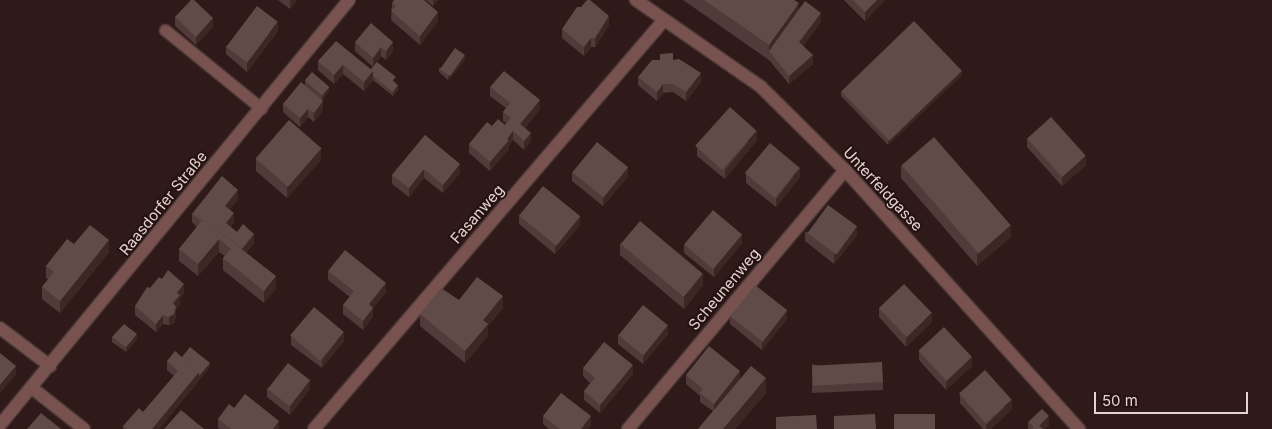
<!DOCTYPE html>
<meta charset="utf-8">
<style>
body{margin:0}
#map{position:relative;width:1272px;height:429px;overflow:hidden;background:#2f1a19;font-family:Inter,sans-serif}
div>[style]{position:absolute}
.roads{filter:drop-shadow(1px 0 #4c3837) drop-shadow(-1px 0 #4c3837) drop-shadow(0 1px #4c3837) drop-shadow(0 -1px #4c3837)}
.service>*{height:11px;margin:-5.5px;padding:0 5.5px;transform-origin:5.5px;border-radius:5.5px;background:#77524f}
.minor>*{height:12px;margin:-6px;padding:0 6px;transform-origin:6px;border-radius:6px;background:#77524f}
.tertiary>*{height:12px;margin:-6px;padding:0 6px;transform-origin:6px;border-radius:6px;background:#77524f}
.wall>*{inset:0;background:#513a39}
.shaded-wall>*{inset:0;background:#3d2725}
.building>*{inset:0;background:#614b49;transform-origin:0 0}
span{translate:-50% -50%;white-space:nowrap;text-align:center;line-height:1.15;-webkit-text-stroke:4px #251110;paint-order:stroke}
.street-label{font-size:15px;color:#e3d3d2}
.scale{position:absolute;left:1094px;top:392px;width:154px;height:22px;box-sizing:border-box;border:2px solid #e3d3d2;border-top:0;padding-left:6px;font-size:15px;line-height:18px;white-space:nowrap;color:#e3d3d2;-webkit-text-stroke:4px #251110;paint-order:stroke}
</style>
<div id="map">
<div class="roads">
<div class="service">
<div style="left:165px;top:30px;width:124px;rotate:39.1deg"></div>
</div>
<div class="minor">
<div style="left:636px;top:0;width:152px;rotate:34.8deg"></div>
<div style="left:761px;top:87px;width:118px;rotate:44.7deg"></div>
<div style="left:845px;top:170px;width:349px;rotate:47.9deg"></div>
<div style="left:0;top:328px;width:63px;rotate:37.2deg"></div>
<div style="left:32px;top:388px;width:66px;rotate:38.3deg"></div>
<div style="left:314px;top:429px;width:538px;rotate:-49.44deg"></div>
<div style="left:628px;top:429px;width:338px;rotate:-50deg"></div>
</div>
<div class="tertiary">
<div style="left:0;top:425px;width:550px;rotate:-50.61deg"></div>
</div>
</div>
<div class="wall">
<div style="clip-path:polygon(278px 0,297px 0,290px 9px)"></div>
<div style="clip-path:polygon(426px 0,438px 0,433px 6px)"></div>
<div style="clip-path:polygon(683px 0,794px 0,799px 9px,821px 22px,803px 46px,813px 64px,789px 84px,769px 60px)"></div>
<div style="clip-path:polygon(844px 0,885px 0,865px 21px)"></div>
<div style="clip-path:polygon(392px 3px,438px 21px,420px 45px,391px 20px)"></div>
<div style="clip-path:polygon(175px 17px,213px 27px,196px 45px,175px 26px)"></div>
<div style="clip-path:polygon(609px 25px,595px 47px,591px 47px,584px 56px,562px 38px,562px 29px)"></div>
<div style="clip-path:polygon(278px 31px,247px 72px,226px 54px,226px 46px)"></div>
<div style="clip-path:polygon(355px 42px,393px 42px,393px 51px,386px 60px,381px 56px,373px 67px,355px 51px)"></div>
<div style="clip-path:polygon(465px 60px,448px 80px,439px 72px,439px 68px)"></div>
<div style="clip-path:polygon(673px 60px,701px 82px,686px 101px,673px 92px,663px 93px,657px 101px,638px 85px,638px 77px)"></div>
<div style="clip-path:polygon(318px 61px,371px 69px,396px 82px,395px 82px,398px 90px,393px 96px,373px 80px,364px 91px,343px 74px,334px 84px,318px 70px)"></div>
<div style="clip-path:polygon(962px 75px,888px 145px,841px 96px,841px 91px)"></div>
<div style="clip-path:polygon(305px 81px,329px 91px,322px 100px,323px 110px,314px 122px,308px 117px,300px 127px,283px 112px,283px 104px,305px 85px)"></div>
<div style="clip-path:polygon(490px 87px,540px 109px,525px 128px,531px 141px,524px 150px,513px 140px,509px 146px,509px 149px,490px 171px,469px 153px,469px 144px,492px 126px,505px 125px,506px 123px,503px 121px,503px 112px,506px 108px,490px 96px)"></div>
<div style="clip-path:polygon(425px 135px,460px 173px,443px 193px,424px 178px,409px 197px,392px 184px,392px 175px)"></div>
<div style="clip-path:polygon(1027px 138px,1086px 165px,1062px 186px,1027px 147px)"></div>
<div style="clip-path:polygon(757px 140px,725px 179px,697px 156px,697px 147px)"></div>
<div style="clip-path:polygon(256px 159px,321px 160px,287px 198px,256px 171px)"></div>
<div style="clip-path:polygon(901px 165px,1011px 237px,977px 266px,901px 178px)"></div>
<div style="clip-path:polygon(572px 172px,628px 176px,603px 206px,572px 181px)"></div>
<div style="clip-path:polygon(746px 174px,800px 177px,776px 207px,746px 183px)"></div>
<div style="clip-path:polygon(238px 199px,230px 209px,234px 222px,230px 227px,237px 232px,254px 243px,246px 253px,276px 288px,264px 303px,223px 270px,223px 258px,225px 256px,219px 252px,198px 276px,179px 261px,179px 249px,197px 227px,192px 222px,192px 214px)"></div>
<div style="clip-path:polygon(519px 215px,580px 225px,555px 254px,519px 224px)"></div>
<div style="clip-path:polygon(805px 232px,857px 235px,834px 264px,805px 241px)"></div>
<div style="clip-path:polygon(620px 243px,703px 285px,684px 309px,620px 255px)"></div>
<div style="clip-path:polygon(742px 243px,714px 277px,684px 253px,684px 245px)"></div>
<div style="clip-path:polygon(109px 252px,60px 313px,42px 299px,42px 287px,48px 279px,46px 278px,46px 266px)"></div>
<div style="clip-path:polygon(328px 271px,386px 292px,373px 308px,373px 316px,363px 330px,343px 314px,343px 305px,350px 297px,328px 280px)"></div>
<div style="clip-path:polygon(184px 293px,180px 298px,180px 304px,176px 309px,176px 316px,174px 323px,169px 325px,163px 324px,156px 332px,135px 315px,135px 306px)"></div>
<div style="clip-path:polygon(459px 300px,503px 308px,488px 326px,488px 336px,465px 363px,420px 326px,420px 314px)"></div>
<div style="clip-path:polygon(879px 308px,932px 322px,906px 347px,879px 317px)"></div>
<div style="clip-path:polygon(730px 316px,787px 319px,762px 350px,730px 324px)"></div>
<div style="clip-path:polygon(668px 334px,643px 364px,618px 344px,618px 335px)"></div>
<div style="clip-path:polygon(291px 336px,344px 341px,322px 368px,291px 345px)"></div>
<div style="clip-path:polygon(112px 337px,137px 339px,126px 352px,112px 342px)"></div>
<div style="clip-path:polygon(919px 351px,972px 366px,946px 390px,919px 360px)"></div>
<div style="clip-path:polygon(182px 357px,210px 367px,159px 429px,123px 429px,123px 426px,143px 412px,174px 376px,167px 370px,167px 361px)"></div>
<div style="clip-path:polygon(812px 364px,883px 382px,883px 390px,812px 393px)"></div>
<div style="clip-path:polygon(583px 368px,633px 374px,600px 413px,584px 400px,584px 391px,590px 383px,583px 376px)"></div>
<div style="clip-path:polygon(686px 375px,740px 379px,766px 393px,735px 429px,698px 429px,713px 411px,700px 402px,700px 396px,686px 384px)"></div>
<div style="clip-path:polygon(267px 388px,310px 389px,290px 415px,267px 397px)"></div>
<div style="clip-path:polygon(960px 394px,1012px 409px,991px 429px,983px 429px,960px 403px)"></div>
<div style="clip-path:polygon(234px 408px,279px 429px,220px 429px,218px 428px,218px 419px)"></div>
<div style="clip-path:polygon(543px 416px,591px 425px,588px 429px,549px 429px,543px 424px)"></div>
<div style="clip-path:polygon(1028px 422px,1049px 425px,1045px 429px,1028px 429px)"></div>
</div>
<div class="shaded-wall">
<div style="clip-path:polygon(290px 0,297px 0,290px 9px)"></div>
<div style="clip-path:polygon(433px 0,438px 0,433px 6px)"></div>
<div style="clip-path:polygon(877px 0,885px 0,865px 21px,865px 12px)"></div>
<div style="clip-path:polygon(799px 3px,799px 18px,769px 51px,769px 45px)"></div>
<div style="clip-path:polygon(438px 12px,438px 21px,420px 45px,420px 36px)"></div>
<div style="clip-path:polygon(821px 13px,821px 22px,799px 51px,799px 42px)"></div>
<div style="clip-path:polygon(609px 16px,609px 25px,595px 47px,595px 38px)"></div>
<div style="clip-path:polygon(213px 18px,213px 27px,196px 45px,196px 37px)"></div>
<div style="clip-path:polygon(278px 22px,278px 31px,247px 72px,247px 63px)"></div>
<div style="clip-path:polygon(591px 38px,591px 47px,584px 56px,584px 47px)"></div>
<div style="clip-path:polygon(393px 42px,393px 51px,386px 60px,386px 51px)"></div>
<div style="clip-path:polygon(381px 47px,381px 56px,373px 67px,373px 58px)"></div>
<div style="clip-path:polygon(465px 55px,465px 60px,448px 80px,448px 75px)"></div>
<div style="clip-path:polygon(813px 55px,813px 64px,789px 84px,789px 76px)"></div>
<div style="clip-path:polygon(343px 65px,343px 74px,334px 84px,334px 75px)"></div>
<div style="clip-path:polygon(962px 70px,962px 75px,888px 145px,888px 141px)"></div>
<div style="clip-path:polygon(373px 71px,373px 80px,364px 91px,364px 82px)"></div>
<div style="clip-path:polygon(701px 73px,701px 82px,686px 101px,686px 92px)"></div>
<div style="clip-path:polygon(663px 84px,663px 93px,657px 101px,657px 92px)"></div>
<div style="clip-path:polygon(398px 85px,398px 90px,393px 96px,393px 92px)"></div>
<div style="clip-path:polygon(329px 87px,329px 91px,322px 100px,322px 95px)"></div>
<div style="clip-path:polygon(540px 100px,540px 109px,520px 133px,520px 124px)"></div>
<div style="clip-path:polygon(323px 101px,323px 110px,314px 122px,314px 113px)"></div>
<div style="clip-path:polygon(308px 109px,308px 117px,300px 127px,300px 118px)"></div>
<div style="clip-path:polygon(513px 131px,513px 140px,509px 146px,509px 149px,490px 171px,490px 162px)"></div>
<div style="clip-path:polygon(757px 131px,757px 140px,725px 179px,725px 170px)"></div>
<div style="clip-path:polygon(531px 133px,531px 141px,524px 150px,524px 141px)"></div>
<div style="clip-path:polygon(321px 148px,321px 160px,287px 198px,287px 186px)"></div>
<div style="clip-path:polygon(1086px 156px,1086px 165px,1062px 186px,1062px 177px)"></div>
<div style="clip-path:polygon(460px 164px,460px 173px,443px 193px,443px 185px)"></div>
<div style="clip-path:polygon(628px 167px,628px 176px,603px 206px,603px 198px)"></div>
<div style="clip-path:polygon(800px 168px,800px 177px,776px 207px,776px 199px)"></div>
<div style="clip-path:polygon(424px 169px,424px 178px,409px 197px,409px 188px)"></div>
<div style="clip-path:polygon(238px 190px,238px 199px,225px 215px,225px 206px)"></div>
<div style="clip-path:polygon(234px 213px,234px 222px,226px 232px,226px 223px)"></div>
<div style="clip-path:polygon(580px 216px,580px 225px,555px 254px,555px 245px)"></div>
<div style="clip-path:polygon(1011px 225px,1011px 237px,977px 266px,977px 254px)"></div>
<div style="clip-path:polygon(857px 226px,857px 235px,834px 264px,834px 255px)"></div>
<div style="clip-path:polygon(254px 234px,254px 243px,240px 260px,240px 251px)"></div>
<div style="clip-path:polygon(742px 234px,742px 243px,714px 277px,714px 268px)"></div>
<div style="clip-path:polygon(219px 239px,219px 252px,198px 276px,198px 264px)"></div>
<div style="clip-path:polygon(109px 240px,109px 252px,60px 313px,60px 301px)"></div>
<div style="clip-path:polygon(703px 273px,703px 285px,684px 309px,684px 297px)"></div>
<div style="clip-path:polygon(276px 276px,276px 288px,264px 303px,264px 291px)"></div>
<div style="clip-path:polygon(386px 283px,386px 292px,373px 308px,373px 316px,363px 330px,363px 321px,369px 304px)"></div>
<div style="clip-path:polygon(184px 284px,184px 293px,180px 298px,180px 304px,176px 309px,176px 316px,174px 323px,169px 325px,169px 317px,173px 303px,177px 293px)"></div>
<div style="clip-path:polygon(503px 296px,503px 308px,488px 326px,488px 336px,465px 363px,465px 351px,483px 320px)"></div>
<div style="clip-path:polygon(787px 310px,787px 319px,762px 350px,762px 341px)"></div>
<div style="clip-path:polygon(932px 313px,932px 322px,906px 347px,906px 338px)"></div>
<div style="clip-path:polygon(163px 315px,163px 324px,156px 332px,156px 324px)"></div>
<div style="clip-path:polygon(668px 325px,668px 334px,643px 364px,643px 355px)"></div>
<div style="clip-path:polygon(344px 332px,344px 341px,322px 368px,322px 360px)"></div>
<div style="clip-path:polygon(137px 334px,137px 339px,126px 352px,126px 347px)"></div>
<div style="clip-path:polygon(972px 357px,972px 366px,946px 390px,946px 382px)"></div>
<div style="clip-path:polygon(210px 363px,210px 367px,159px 429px,152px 429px,199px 372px)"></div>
<div style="clip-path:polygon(633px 365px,633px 374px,600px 413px,600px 405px)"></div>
<div style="clip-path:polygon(16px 366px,16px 375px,0 393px,0 385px)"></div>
<div style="clip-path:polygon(740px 371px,740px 379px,714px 412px,714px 404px)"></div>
<div style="clip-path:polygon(766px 378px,766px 393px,735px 429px,723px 429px)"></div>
<div style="clip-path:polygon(310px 380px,310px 389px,290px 415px,290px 406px)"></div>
<div style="clip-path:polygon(1012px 400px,1012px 409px,991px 429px,986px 429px,986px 425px)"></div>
<div style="clip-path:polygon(591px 416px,591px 425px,588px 429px,581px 429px)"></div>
<div style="clip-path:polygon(1049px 416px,1049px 425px,1045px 429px,1039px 429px,1039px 426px)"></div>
<div style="clip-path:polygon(279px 421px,279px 429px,273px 429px)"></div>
</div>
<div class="building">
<div style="clip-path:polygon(191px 0,194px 0,213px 18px,196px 37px,175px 17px)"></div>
<div style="clip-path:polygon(394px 0,424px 0,438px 12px,420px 36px,391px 11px,396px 6px,392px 3px)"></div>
<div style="clip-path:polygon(587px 0,590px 0,609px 16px,595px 38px,591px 38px,584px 47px,562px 29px,577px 7px,581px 7px)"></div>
<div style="clip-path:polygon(704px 0,794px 0,799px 3px,769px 45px)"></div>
<div style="clip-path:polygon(853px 0,877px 0,865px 12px)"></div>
<div style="clip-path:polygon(805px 1px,821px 13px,799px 42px,813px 55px,789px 76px,769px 51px)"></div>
<div style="left:257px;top:6px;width:26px;height:51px;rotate:37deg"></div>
<div style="left:914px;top:21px;width:69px;height:101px;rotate:46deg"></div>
<div style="clip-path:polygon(371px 23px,393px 42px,386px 51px,381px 47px,373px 58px,355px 42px)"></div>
<div style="clip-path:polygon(336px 41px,373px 71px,364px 82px,343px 65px,334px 75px,318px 61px)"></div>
<div style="left:455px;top:48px;width:12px;height:26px;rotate:35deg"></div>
<div style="clip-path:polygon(673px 53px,673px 60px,679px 59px,701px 73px,686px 92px,673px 84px,663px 84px,657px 92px,638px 77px,652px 60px,660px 60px,660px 54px)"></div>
<div style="clip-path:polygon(377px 62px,396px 77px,392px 81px,398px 85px,393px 92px,373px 76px,373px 71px,371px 69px)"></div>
<div style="clip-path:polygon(504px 71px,540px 100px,520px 124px,531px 133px,524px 141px,513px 131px,507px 139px,509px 140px,490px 162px,469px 144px,487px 122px,492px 126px,498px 119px,505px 125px,511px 118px,503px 112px,510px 103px,490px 87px)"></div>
<div style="left:312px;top:72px;width:23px;height:11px;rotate:41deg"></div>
<div style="clip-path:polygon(301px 82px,323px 101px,314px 113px,308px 109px,300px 118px,283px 104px)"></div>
<div style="left:730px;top:107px;width:36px;height:52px;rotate:42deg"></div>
<div style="left:1051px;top:117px;width:52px;height:32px;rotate:48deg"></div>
<div style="left:289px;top:120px;width:43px;height:51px;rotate:41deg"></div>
<div style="clip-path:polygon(425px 135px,460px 164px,443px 185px,424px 169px,409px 188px,392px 175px)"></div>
<div style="left:934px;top:137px;width:117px;height:43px;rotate:49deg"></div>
<div style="left:597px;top:142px;width:40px;height:39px;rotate:39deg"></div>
<div style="left:770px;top:143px;width:39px;height:39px;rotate:40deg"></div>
<div style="clip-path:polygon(222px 176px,238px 190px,225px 206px,234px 213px,226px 223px,237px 232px,243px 224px,254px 234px,242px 249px,203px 219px,202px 221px,192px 214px)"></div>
<div style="left:543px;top:186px;width:48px;height:38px;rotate:39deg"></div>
<div style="left:828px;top:205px;width:36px;height:35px;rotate:36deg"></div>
<div style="left:713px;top:210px;width:38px;height:45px;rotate:40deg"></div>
<div style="clip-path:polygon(203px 219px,276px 276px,264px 291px,223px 258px,231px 249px,219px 239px,198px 264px,179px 249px)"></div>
<div style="left:640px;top:221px;width:82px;height:30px;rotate:40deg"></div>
<div style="clip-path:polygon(90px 225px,109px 240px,60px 301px,42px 287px,54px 272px,46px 266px,67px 239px,74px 244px)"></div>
<div style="clip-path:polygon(345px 250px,386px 283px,369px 304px,373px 308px,363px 321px,343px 305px,354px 291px,328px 271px)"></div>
<div style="clip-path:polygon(168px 270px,184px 284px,177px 293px,180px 295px,173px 303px,176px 307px,174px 314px,169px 317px,163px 315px,156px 324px,135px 306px,147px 287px,150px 288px,159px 277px,162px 279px)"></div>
<div style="clip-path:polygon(477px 277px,503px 296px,483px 320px,488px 324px,465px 351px,420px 314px,441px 288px,459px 300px)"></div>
<div style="left:904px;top:284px;width:40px;height:35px;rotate:46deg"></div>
<div style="left:755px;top:285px;width:41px;height:40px;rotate:38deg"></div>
<div style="left:643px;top:305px;width:32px;height:39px;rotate:39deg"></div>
<div style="left:314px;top:307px;width:39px;height:37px;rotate:40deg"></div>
<div style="clip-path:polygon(124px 324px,137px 334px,126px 347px,112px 337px)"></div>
<div style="left:944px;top:327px;width:41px;height:35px;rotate:47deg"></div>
<div style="clip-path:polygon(604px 342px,633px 365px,600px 405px,584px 391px,595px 378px,583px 368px)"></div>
<div style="clip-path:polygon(709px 346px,740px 371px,714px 404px,700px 393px,703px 389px,686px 375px)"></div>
<div style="clip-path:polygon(190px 347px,210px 363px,199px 376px,199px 372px,182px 357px)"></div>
<div style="clip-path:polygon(175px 351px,199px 372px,152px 429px,127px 429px,123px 426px,139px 408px,143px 412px,178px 371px,167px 361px)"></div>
<div style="clip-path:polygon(0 353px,16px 366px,0 385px)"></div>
<div style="left:882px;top:362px;width:20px;height:70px;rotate:87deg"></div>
<div style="left:288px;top:363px;width:28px;height:33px;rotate:38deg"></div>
<div style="clip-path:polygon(751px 366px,766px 378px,723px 429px,698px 429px)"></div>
<div style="left:985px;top:370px;width:40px;height:35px;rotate:48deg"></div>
<div style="clip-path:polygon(561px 393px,591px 416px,581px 429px,560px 429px,543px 416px)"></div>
<div style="clip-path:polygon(245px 394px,279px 421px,273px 429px,231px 429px,218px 419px,229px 404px,234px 408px)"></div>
<div style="clip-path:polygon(1042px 409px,1049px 416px,1039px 426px,1043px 429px,1032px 429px,1034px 427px,1028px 422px)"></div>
<div style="clip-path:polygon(181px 410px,204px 429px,164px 429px)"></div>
<div style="clip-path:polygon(41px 413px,61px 429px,27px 429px)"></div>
<div style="clip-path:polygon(875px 414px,876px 429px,834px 429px,834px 416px)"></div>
<div style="left:935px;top:414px;width:15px;height:41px;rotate:90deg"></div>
<div style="clip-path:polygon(816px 415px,817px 429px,776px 429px,776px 417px)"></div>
</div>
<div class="street-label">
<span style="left:883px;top:189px;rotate:47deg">Unterfeldgasse</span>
<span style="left:163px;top:203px;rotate:-51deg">Raasdorfer Straße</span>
<span style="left:477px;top:214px;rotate:-49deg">Fasanweg</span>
<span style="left:724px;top:289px;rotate:-50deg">Scheunenweg</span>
</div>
<div class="scale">50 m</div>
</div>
